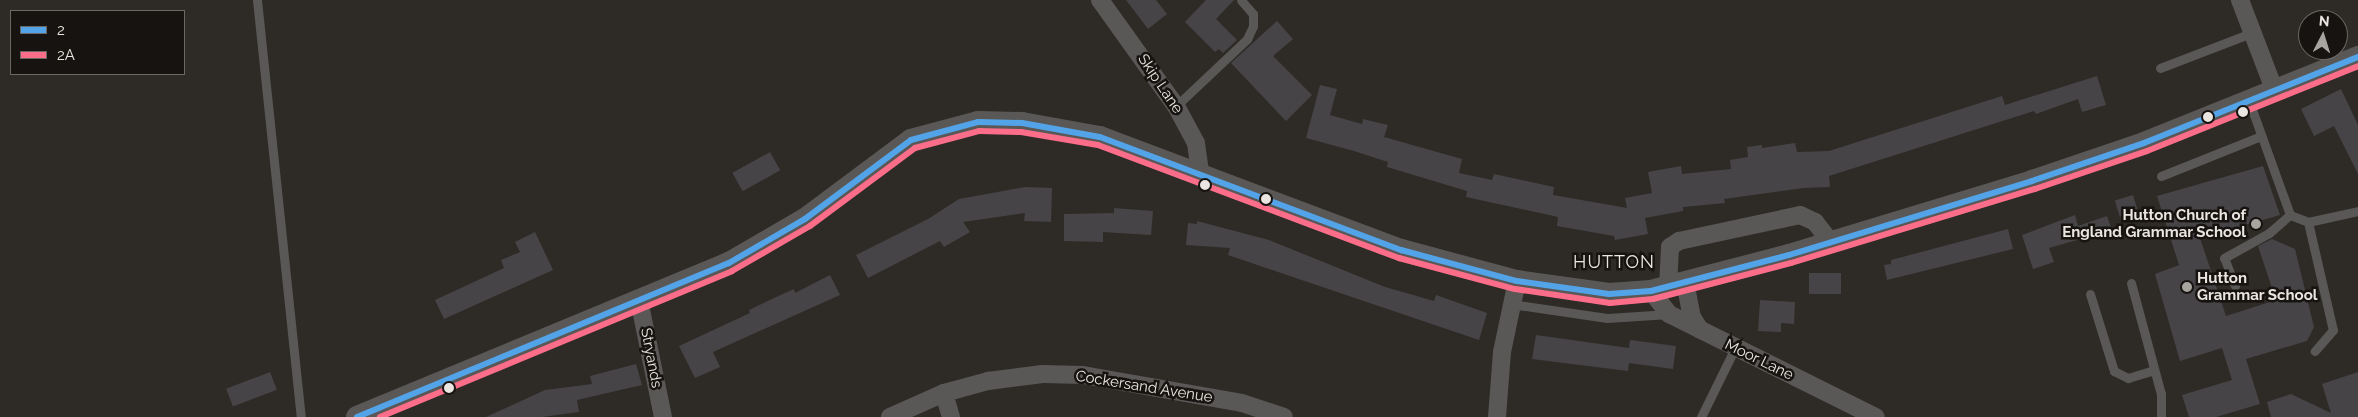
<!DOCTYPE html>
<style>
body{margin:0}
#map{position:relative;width:2358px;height:417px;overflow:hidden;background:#2e2a26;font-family:Raleway,sans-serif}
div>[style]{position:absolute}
.building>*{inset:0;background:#474448;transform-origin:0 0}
.service>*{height:9px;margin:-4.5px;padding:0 4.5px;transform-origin:4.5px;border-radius:4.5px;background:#595856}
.minor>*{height:18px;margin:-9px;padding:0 9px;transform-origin:9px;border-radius:9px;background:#595856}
.tertiary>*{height:22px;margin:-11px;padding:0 11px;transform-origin:11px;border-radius:11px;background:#595856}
.bus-1>*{height:6px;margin:-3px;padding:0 3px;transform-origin:3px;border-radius:3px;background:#53a3e8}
.bus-2>*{height:6px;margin:-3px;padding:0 3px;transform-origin:3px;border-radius:3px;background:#fb6d88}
.dots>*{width:14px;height:14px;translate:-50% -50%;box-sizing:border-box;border:2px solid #161310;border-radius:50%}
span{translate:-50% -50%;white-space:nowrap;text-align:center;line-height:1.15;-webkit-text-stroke:5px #161310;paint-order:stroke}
.street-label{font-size:15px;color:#eae5e0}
.poi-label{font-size:15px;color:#eae5e0;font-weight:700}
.right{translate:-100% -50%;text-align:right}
.left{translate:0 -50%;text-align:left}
.quarter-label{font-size:18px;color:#eae5e0;letter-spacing:1px}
.legend{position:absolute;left:10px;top:10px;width:175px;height:65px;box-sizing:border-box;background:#161310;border:1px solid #6b6763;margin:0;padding:6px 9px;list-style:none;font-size:15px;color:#eae5e0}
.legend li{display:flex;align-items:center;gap:10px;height:25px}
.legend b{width:25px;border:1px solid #6b6763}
.north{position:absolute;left:2298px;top:10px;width:50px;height:50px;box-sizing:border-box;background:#161310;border:1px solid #6b6763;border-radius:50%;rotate:5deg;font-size:14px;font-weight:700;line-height:20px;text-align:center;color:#eae5e0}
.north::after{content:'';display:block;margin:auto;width:18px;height:22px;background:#a8a49f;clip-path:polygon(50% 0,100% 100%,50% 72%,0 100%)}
</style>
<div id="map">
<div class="building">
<div style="clip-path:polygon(1126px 0,1156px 0,1167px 14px,1148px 29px)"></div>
<div style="clip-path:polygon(1206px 0,1234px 0,1216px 19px,1237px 40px,1223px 53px,1219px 49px,1215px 52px,1185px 22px)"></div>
<div style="clip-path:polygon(1277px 21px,1293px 39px,1273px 56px,1312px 95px,1286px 121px,1231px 63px)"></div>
<div style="clip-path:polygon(2097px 76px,2106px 105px,2082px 112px,2078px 99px,2036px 114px,2034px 111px,1829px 176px,1830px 187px,1804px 188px,1724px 199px,1725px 203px,1683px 207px,1683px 211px,1645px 218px,1648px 234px,1615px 240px,1614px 236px,1557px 226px,1558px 217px,1466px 197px,1467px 191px,1387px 167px,1388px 162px,1354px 151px,1306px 138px,1320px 85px,1337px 89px,1330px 115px,1362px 124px,1363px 119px,1388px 125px,1384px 137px,1462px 159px,1459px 173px,1492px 180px,1494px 174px,1554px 187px,1553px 195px,1627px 208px,1625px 198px,1652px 193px,1648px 172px,1681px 166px,1682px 174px,1731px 169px,1730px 160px,1748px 157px,1747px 147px,1762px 145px,1762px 148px,1795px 143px,1797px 152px,1829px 151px,2002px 96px,2005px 105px)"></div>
<div style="clip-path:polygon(2341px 89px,2358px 125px,2358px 174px,2334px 126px,2314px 136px,2301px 109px)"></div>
<div style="left:770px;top:152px;width:21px;height:43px;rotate:61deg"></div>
<div style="clip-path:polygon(2263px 166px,2280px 215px,2200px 238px,2226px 316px,2276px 300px,2258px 246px,2272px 239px,2295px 249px,2314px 327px,2307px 341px,2246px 359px,2260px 404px,2216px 417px,2189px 417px,2182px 395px,2232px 380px,2222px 348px,2180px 361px,2155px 274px,2179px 265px,2157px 196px)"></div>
<div style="clip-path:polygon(1025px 187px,1052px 188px,1051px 222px,1024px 221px,1025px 213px,963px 222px,970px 232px,944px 247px,940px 241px,868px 278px,856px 255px,928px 219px,959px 199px)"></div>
<div style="left:2133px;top:195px;width:17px;height:19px;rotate:73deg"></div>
<div style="clip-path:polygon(1114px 208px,1153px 211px,1151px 235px,1103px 232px,1103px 242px,1064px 241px,1064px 214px,1114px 213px)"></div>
<div style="clip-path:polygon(2075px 215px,2078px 226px,2107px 216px,2112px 230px,2049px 248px,2054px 262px,2033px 269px,2022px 235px)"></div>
<div style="clip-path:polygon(1197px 221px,1269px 240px,1385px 287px,1434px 301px,1436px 295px,1487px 313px,1479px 340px,1228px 255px,1230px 248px,1186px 245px,1188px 223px,1197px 224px)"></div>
<div style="clip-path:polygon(2008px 229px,2013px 249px,1887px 280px,1884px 265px,1891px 264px,1891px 260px)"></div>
<div style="clip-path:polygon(535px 232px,553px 270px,444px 319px,435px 300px,504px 268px,501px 260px,520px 252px,515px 242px)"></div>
<div style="left:1809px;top:273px;width:32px;height:21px"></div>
<div style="clip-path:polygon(830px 275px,840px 295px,713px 352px,720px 367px,695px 378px,679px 346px,750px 313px,749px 310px,774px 298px,794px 289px,795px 293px)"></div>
<div style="clip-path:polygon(1760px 300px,1795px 302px,1794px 324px,1781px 323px,1781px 332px,1758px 331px)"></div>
<div style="clip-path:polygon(1536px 335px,1629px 348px,1630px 340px,1676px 346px,1673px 369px,1629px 363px,1628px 371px,1532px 359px)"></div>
<div style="clip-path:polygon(636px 364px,642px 385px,577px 400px,579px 412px,542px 417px,486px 417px,545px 390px,592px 384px,590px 376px)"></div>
<div style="left:270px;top:372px;width:19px;height:47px;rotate:69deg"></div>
<div style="clip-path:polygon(2358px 372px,2358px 417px,2271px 417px,2267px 402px,2291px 394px,2331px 413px,2322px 384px)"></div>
</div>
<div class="service">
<div style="left:257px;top:0;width:419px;rotate:84deg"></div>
<div style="left:2160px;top:68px;width:97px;rotate:-21deg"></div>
<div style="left:2249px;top:101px;width:121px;rotate:70.2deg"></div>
<div style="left:2290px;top:215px;width:19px;rotate:21deg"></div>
<div style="left:2308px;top:222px;width:51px;rotate:-12.4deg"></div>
<div style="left:1176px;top:106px;width:98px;rotate:-43.3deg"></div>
<div style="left:1247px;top:39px;width:14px;rotate:-65deg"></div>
<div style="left:1253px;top:26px;width:12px;rotate:-90deg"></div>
<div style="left:1253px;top:14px;width:18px;rotate:-131deg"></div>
<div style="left:2161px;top:176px;width:108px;rotate:-21.8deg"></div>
<div style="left:2308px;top:222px;width:111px;rotate:77deg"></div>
<div style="left:2333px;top:330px;width:28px;rotate:131deg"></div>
<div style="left:2131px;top:283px;width:115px;rotate:74.9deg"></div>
<div style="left:2161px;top:394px;width:23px;rotate:90deg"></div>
<div style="left:2235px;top:286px;width:30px;rotate:-111deg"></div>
<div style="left:2224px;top:258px;width:51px;rotate:-29.1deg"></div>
<div style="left:2269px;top:233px;width:28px;rotate:-41deg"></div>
<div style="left:2090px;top:294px;width:81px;rotate:72.7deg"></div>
<div style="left:2114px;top:371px;width:16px;rotate:27deg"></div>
<div style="left:2128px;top:378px;width:27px;rotate:-17deg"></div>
<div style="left:1511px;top:304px;width:97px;rotate:8.3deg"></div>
<div style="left:1607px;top:318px;width:62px;rotate:-3.7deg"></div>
<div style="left:1701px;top:417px;width:77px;rotate:-63.8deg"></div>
</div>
<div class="minor">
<div style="left:1100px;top:0;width:130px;rotate:54.4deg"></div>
<div style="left:1176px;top:106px;width:42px;rotate:61.6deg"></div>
<div style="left:1196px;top:143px;width:34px;rotate:82deg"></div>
<div style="left:2240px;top:0;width:95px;rotate:69.1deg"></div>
<div style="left:1685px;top:282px;width:36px;rotate:79deg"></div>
<div style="left:1692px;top:317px;width:15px;rotate:58deg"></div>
<div style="left:1668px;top:287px;width:40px;rotate:-87.1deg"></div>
<div style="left:1670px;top:247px;width:11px;rotate:-34deg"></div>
<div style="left:1679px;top:241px;width:124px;rotate:-12.1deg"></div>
<div style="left:1800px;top:215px;width:17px;rotate:25deg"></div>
<div style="left:1815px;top:222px;width:24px;rotate:52deg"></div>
<div style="left:1651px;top:291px;width:29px;rotate:52deg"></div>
<div style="left:1669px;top:314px;width:231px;rotate:26.5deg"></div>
<div style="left:639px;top:300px;width:119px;rotate:78.4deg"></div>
<div style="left:944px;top:393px;width:25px;rotate:74deg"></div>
<div style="left:890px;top:417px;width:59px;rotate:-24deg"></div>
<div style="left:944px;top:393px;width:46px;rotate:-15.3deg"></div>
<div style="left:988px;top:381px;width:55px;rotate:-7.3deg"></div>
<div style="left:1043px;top:374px;width:40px;rotate:1.4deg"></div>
<div style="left:1083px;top:375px;width:161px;rotate:10deg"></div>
<div style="left:1242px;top:403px;width:44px;rotate:18.4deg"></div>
<div style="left:1497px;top:417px;width:65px;rotate:-85.6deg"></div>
<div style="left:1502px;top:352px;width:73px;rotate:-78.1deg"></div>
</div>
<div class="tertiary">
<div style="left:357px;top:417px;width:403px;rotate:-22.5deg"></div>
<div style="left:729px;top:263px;width:88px;rotate:-30.1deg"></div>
<div style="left:805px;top:219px;width:132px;rotate:-36.7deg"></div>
<div style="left:911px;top:140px;width:69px;rotate:-15deg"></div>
<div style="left:978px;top:122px;width:44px;rotate:1.3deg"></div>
<div style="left:1022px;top:123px;width:79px;rotate:10.2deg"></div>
<div style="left:1100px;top:137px;width:322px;rotate:20.6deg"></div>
<div style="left:1401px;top:250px;width:120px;rotate:15deg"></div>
<div style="left:1517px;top:281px;width:93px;rotate:8deg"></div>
<div style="left:1609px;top:294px;width:42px;rotate:-4.1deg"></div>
<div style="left:1651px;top:291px;width:143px;rotate:-14.6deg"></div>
<div style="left:1789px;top:255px;width:254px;rotate:-16.9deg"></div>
<div style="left:2032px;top:181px;width:118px;rotate:-18.7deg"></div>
<div style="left:2144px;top:143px;width:231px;rotate:-21.9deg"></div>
</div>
<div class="bus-1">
<div style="left:357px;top:417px;width:403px;rotate:-22.5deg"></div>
<div style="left:729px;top:263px;width:88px;rotate:-30.1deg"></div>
<div style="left:805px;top:219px;width:132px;rotate:-36.7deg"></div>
<div style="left:911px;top:140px;width:69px;rotate:-15deg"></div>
<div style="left:978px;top:122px;width:44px;rotate:1.3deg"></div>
<div style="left:1022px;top:123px;width:79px;rotate:10.2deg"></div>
<div style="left:1100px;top:137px;width:322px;rotate:20.6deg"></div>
<div style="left:1401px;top:250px;width:120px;rotate:15deg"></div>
<div style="left:1517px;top:281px;width:93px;rotate:8deg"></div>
<div style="left:1609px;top:294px;width:42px;rotate:-4.1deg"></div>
<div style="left:1651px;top:291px;width:143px;rotate:-14.6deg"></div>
<div style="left:1789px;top:255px;width:254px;rotate:-16.9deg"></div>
<div style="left:2032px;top:181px;width:118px;rotate:-18.7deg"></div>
<div style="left:2144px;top:143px;width:231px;rotate:-21.9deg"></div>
</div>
<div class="bus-2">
<div style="left:380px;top:417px;width:381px;rotate:-22.5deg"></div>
<div style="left:732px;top:271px;width:90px;rotate:-30deg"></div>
<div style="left:810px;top:226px;width:131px;rotate:-36.6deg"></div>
<div style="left:915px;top:148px;width:66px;rotate:-14.9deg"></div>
<div style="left:979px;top:131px;width:42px;rotate:1.4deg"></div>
<div style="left:1021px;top:132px;width:78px;rotate:9.6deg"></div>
<div style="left:1098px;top:145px;width:322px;rotate:20.6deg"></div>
<div style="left:1399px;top:258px;width:120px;rotate:15deg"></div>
<div style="left:1515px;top:289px;width:96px;rotate:8.4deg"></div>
<div style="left:1610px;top:303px;width:43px;rotate:-5.3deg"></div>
<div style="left:1653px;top:299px;width:143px;rotate:-14.6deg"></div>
<div style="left:1791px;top:263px;width:255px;rotate:-16.9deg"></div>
<div style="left:2035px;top:189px;width:118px;rotate:-18.7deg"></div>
<div style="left:2147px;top:151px;width:227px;rotate:-21.9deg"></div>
</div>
<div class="dots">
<div style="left:2243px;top:112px;background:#eae5e0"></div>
<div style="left:2208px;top:117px;background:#eae5e0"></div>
<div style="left:1205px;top:185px;background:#eae5e0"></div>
<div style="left:1266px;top:199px;background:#eae5e0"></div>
<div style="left:2256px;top:224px;background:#a8a49f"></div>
<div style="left:2187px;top:287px;background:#a8a49f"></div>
<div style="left:449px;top:388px;background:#eae5e0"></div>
</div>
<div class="street-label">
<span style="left:1160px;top:84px;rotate:56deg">Skip Lane</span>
<span style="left:651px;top:358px;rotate:79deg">Stryands</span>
<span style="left:1759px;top:360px;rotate:26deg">Moor Lane</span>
<span style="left:1144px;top:387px;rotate:9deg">Cockersand Avenue</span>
</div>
<div class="poi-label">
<span class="right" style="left:2246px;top:224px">Hutton Church of<br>England Grammar School</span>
<span class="left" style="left:2197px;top:287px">Hutton<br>Grammar School</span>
</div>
<div class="quarter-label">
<span style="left:1614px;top:262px">HUTTON</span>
</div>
<ul class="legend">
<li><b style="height:6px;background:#53a3e8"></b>2</li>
<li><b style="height:6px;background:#fb6d88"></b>2A</li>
</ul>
<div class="north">N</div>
</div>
